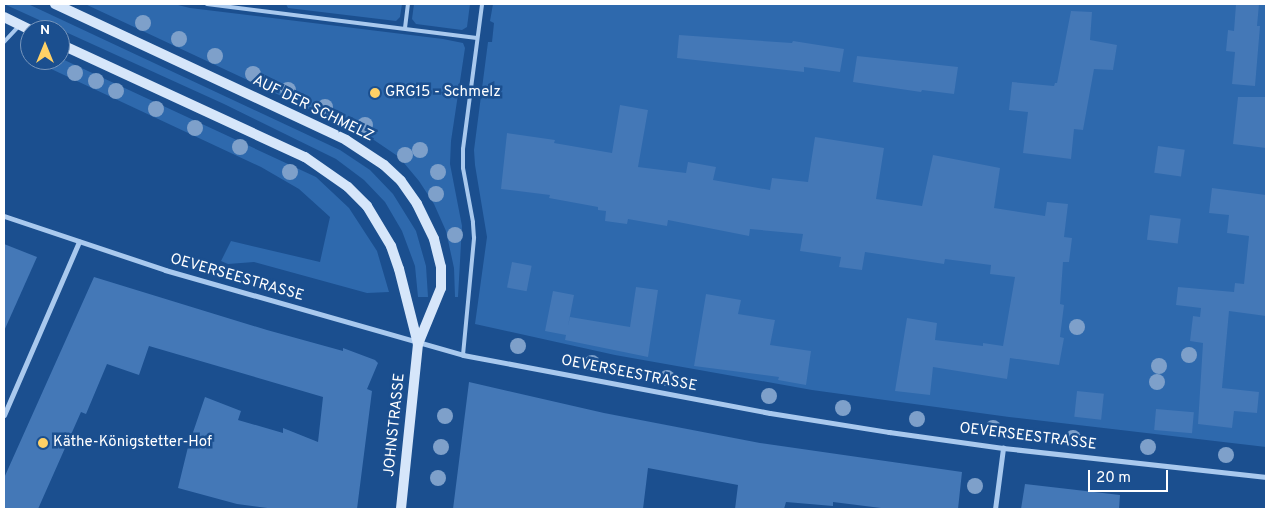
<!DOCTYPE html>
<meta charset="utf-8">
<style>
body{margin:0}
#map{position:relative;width:1270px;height:513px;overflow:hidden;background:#1b4f8f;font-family:Overpass,sans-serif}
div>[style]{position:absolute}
.green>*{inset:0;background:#2e69ad}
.building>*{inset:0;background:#4478b7;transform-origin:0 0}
.service>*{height:4px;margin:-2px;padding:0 2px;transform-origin:2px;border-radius:2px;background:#a9c9ee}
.minor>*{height:5px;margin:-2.5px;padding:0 2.5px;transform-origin:2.5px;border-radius:2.5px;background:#a9c9ee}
.secondary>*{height:10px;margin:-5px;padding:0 5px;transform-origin:5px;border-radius:5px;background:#d6e6fa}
.trees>*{width:16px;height:16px;margin:-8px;border-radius:50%;background:#7ea0ca}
.dots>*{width:14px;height:14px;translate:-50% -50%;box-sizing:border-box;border:2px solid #1b4f8f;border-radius:50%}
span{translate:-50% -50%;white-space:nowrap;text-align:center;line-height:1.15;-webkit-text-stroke:5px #1b4f8f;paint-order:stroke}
.poi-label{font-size:15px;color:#fff}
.left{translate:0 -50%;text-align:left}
.street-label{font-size:15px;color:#fff}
.frame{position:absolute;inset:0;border:5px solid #fff;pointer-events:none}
.north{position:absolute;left:20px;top:20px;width:50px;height:50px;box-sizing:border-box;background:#1b4f8f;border:1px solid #7695bc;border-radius:50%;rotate:0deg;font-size:14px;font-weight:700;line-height:20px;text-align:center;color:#fff}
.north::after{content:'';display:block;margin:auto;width:18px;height:22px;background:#ffd166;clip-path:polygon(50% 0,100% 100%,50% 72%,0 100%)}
.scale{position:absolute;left:1088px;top:470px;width:80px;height:22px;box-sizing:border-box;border:2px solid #fff;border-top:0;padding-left:6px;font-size:15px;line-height:18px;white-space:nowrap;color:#fff;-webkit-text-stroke:4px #1b4f8f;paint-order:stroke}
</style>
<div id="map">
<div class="green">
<div style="clip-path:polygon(4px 4px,28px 4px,340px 150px,370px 170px,393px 194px,416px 231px,426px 266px,428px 297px,418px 297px,415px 266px,402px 231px,385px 202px,364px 180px,336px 159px,224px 104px)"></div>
<div style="clip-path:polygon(85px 4px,174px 4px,190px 8px,443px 39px,463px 43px,465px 48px,451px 141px,450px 164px,462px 226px,458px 297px,455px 297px,454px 268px,446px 231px,434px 204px,419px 181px,399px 157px,371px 138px)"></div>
<div style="clip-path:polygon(286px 4px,402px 4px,400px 17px,396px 21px,288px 8px)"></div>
<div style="clip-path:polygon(414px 4px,470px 4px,467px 27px,462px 30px,416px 24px,412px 19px)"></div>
<div style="clip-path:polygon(493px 4px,1266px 4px,1266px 447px,1009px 417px,812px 390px,615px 355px,475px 324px,487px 237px,475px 165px,474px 150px,488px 42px,492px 42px,494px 23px,490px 21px)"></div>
<div style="clip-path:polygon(60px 58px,316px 177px,349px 208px,377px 251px,389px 292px,367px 293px,254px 262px,228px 264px,221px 261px,231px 241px,320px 262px,330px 217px,299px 189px,261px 167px,32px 60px,60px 60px)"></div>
</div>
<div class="building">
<div style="clip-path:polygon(1236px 4px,1259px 4px,1257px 26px,1260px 26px,1255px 86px,1232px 84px,1235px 52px,1226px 51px,1228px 30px,1234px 31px)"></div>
<div style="clip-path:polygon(1071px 11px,1092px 12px,1090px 40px,1117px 45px,1113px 70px,1094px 69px,1083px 130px,1074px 129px,1071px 159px,1023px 153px,1028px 112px,1009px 110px,1012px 82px,1054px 86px,1055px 83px,1057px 83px)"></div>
<div style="clip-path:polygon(679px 35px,792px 43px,793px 41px,844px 49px,840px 72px,804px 67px,804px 72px,677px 58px)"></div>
<div style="clip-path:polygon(857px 56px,958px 67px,954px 94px,922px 90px,921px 92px,853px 82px)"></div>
<div style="clip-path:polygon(1238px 97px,1266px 97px,1266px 148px,1233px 144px)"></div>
<div style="clip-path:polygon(620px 105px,648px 110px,638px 167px,686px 173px,688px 162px,716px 167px,713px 180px,770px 190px,772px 178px,808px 182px,815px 137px,884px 148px,876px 199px,922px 206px,933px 155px,1000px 168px,994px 208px,1045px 216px,1047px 202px,1068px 204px,1064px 237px,1072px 238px,1069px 262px,1063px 262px,1060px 304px,1064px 305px,1060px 337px,1064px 338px,1059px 365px,1010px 358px,1007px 379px,933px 367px,930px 395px,895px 391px,907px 318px,937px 323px,935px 340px,983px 346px,983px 343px,1003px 346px,1015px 277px,990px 274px,991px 265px,945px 259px,944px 264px,865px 252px,862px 270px,839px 267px,841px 257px,800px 251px,803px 234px,750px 229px,749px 236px,668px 220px,667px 226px,628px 219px,627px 224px,605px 221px,606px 211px,598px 210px,598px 207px,549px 198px,550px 195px,501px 189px,507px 133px,555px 140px,554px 143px,612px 153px)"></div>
<div style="left:1158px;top:146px;width:27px;height:27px;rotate:8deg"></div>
<div style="clip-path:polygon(1212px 188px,1266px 195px,1266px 316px,1229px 311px,1222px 388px,1259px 392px,1257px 413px,1234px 411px,1232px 428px,1198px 424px,1203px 343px,1190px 341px,1193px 316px,1200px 317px,1201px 308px,1176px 305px,1178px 287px,1234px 292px,1235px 283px,1244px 284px,1249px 236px,1227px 233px,1229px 215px,1209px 213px)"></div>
<div style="left:1150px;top:215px;width:31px;height:25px;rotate:7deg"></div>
<div style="clip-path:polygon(4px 244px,37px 257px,4px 331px)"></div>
<div style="left:512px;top:262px;width:20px;height:26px;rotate:11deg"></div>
<div style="clip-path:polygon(94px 277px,267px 330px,343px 351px,343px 348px,375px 360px,378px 363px,367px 389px,372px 391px,357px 509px,275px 509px,237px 504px,178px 488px,188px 447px,205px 397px,241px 411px,238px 420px,283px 433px,283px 428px,318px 442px,323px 397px,149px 346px,139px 375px,107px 364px,86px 414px,81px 412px,38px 509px,4px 509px,4px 478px)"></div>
<div style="clip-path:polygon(636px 287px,658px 290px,648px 357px,565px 340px,566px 335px,545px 331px,553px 291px,574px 295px,568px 326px,570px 317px,630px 327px)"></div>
<div style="clip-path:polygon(706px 294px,741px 300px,738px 314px,775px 320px,770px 345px,811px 351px,806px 385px,778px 380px,779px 377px,694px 366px)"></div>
<div style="clip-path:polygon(469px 382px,604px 413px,760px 443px,962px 472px,958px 509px,889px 509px,833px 502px,833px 506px,786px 502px,784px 509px,735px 509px,738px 485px,648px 468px,643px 509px,453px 509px)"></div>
<div style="left:1077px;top:391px;width:27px;height:26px;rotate:6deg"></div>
<div style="left:1156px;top:409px;width:38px;height:21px;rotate:5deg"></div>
<div style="clip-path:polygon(1025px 484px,1120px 495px,1119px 509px,1021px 509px)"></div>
</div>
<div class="service">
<div style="left:207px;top:4px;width:272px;rotate:7.2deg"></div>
<div style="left:405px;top:28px;width:24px;rotate:-83deg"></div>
<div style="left:4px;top:42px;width:22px;rotate:-47deg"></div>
<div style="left:463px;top:355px;width:118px;rotate:-84.6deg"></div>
<div style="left:474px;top:238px;width:16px;rotate:-94deg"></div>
<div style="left:473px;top:222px;width:55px;rotate:-100.5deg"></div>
<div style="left:463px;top:168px;width:19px;rotate:-90deg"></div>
<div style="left:463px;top:149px;width:146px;rotate:-82.5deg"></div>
</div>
<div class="minor">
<div style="left:4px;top:216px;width:170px;rotate:18.5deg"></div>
<div style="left:165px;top:270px;width:310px;rotate:15.9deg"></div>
<div style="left:463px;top:355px;width:312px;rotate:10.7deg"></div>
<div style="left:770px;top:413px;width:121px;rotate:9.1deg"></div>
<div style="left:889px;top:432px;width:115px;rotate:8deg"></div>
<div style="left:1003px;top:448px;width:265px;rotate:6.3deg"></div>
<div style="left:4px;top:415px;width:189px;rotate:-66.6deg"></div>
<div style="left:995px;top:509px;width:62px;rotate:-82.5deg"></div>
</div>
<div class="secondary">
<div style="left:55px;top:4px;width:321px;rotate:25deg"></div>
<div style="left:346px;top:140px;width:45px;rotate:33.3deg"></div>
<div style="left:384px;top:165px;width:23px;rotate:43deg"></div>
<div style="left:401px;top:181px;width:28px;rotate:55deg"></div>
<div style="left:417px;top:204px;width:39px;rotate:64deg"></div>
<div style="left:434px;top:239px;width:29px;rotate:76deg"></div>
<div style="left:441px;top:267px;width:21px;rotate:90deg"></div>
<div style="left:441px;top:288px;width:61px;rotate:112.3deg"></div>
<div style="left:418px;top:344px;width:166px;rotate:95.9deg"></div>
<div style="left:4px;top:17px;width:30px;rotate:26deg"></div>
<div style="left:60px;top:44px;width:270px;rotate:24.8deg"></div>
<div style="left:305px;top:157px;width:52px;rotate:34.9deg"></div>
<div style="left:348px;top:187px;width:27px;rotate:45deg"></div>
<div style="left:367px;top:206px;width:47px;rotate:59deg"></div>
<div style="left:391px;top:246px;width:24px;rotate:71deg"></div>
<div style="left:399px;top:269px;width:77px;rotate:75.8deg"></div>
</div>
<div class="trees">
<div style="left:143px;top:23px"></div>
<div style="left:179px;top:39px"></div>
<div style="left:215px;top:56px"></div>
<div style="left:75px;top:73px"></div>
<div style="left:253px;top:74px"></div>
<div style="left:96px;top:81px"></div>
<div style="left:288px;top:90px"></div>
<div style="left:116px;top:91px"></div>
<div style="left:325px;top:107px"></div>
<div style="left:156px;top:109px"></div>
<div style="left:365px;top:125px"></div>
<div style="left:195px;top:128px"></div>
<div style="left:240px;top:147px"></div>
<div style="left:420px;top:150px"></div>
<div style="left:405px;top:155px"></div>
<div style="left:290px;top:172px"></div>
<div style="left:438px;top:172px"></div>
<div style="left:436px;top:194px"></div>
<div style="left:455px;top:235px"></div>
<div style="left:1077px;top:327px"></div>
<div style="left:518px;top:346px"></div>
<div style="left:1189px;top:355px"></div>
<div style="left:592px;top:363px"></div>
<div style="left:1159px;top:366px"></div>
<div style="left:667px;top:378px"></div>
<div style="left:1157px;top:382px"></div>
<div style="left:769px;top:396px"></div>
<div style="left:843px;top:408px"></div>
<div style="left:445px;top:416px"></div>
<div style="left:917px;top:419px"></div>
<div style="left:993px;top:428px"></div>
<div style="left:1073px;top:438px"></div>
<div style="left:441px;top:447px"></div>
<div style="left:1148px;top:447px"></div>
<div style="left:1226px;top:455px"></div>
<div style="left:438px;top:478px"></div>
<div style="left:975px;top:486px"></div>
</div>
<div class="dots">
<div style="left:375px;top:93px;background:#ffd166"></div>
<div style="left:43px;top:443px;background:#ffd166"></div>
</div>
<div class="poi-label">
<span class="left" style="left:385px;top:93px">GRG15 - Schmelz</span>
<span class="left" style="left:53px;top:443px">Käthe-Königstetter-Hof</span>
</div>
<div class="street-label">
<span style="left:313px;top:109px;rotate:26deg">AUF DER SCHMELZ</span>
<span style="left:237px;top:278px;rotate:16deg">OEVERSEESTRASSE</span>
<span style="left:629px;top:374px;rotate:11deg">OEVERSEESTRASSE</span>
<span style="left:395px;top:425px;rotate:-84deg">JOHNSTRASSE</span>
<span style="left:1028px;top:437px;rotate:7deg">OEVERSEESTRASSE</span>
</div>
<div class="frame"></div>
<div class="north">N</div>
<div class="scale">20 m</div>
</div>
